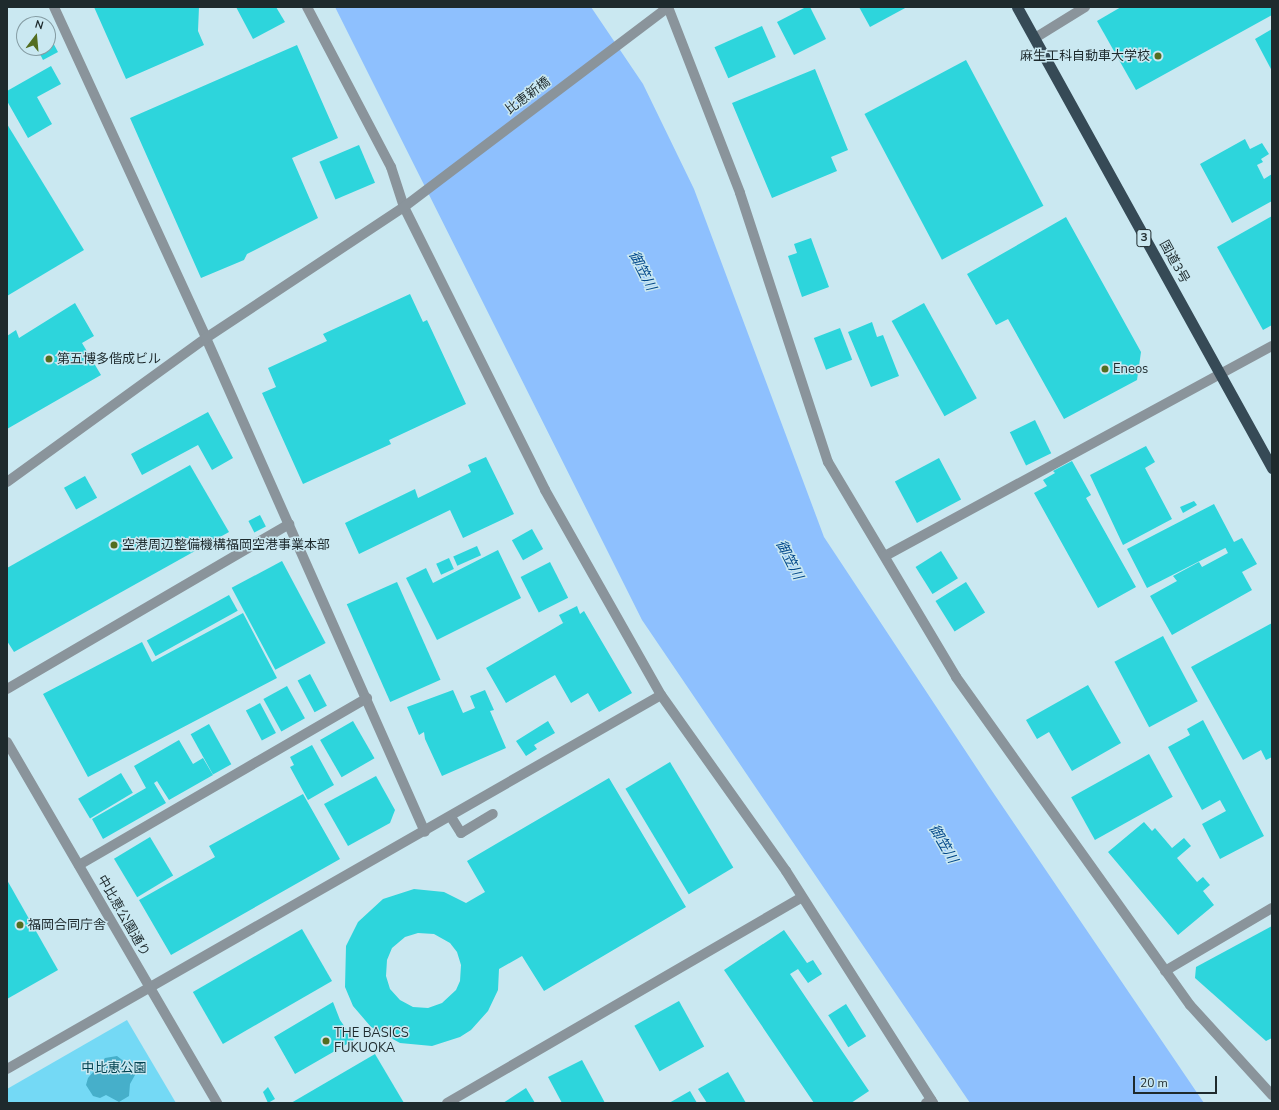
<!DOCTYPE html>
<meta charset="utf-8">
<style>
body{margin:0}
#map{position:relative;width:1279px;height:1110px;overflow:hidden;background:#cae8f1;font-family:"Nunito Sans","Noto Sans JP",sans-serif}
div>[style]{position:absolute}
.green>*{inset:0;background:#74d9f5}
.forest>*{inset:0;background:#46afca}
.water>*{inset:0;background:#8ec0fe}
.building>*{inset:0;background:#2dd5dc;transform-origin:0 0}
.service>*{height:10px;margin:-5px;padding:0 5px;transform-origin:5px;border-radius:5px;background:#8a949b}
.minor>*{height:10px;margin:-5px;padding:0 5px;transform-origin:5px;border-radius:5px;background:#8a949b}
.tertiary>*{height:10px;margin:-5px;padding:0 5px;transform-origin:5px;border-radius:5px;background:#8a949b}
.trunk>*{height:11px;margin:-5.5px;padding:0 5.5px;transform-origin:5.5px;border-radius:5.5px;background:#364a56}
.dots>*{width:11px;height:11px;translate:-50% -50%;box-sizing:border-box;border:2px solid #cae8f1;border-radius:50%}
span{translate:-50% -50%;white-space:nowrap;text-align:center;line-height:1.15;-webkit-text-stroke:3px #cae8f1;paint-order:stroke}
.shield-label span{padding:1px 3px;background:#cae8f1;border:1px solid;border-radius:3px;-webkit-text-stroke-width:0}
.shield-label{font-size:12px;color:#1e2a2d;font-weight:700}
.poi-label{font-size:13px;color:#1e2a2d}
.right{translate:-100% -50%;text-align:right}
.left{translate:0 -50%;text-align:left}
.street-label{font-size:13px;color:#1e2a2d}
.park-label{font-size:13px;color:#00414f}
.water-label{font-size:14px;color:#02488a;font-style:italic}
.frame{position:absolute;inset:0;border:8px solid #1e2a2d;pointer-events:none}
.north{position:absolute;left:16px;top:16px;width:40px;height:40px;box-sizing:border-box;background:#cae8f1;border:1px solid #859ca3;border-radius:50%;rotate:16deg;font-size:11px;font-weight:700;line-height:16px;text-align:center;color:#1e2a2d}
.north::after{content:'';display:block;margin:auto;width:14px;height:18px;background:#536d20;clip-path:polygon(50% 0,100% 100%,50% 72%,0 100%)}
.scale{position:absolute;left:1133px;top:1076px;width:84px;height:18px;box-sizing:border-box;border:2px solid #1e2a2d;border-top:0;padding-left:5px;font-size:12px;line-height:14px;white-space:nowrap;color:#1e2a2d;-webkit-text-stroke:3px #cae8f1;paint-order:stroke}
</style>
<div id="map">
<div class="green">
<div style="clip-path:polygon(127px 1020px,176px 1103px,7px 1103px,7px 1089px)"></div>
</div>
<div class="forest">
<div style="clip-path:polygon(117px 1056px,134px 1069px,135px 1075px,130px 1084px,129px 1096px,119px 1102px,106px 1095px,100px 1098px,93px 1096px,86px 1085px,88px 1078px,105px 1058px)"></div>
</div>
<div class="water">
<div style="clip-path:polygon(335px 7px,591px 7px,643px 84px,694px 189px,824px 537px,988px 785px,1204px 1103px,970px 1103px,642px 620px)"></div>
</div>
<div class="building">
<div style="clip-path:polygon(94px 7px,199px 7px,198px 31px,204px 45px,126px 79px)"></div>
<div style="clip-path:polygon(236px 7px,276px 7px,285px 22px,253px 39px)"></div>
<div style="clip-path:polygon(806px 7px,810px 7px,826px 39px,794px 55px,777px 22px)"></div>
<div style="clip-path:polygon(859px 7px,907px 7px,870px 27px)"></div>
<div style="clip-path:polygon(1121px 7px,1272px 7px,1272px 15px,1136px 90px,1097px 21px)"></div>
<div style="left:762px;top:26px;width:34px;height:52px;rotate:66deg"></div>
<div style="clip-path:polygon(1272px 29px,1272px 71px,1255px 39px)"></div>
<div style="clip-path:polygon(51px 39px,58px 52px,43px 60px,37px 48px,48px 48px,48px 40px)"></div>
<div style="clip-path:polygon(297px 45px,338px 138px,292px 158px,318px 218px,247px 254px,244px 260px,201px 278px,130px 118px)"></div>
<div style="left:966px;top:60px;width:165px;height:115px;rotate:62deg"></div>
<div style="clip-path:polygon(51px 66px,61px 84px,37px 97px,52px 124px,28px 138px,7px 101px,7px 91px)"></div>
<div style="clip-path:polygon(815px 69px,848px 150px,831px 157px,837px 171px,772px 198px,732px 103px)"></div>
<div style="clip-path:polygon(7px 124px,84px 250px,7px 296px)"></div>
<div style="clip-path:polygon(1245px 139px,1250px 149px,1262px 143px,1269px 154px,1261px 159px,1263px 162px,1257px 165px,1264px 179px,1272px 174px,1272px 201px,1232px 223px,1200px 164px)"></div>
<div style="left:359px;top:145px;width:41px;height:43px;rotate:67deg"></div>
<div style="clip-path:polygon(1272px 216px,1272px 325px,1263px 330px,1217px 247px)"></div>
<div style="clip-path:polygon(1066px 217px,1141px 352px,1137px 380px,1064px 419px,1008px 319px,996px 325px,967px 274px)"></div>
<div style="clip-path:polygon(811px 238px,829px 287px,802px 297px,788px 256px,797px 253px,794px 244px)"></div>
<div style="clip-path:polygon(410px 294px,423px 322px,427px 320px,466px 404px,389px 440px,391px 444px,303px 484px,262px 393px,276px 387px,268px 368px,327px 341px,323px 334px)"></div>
<div style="clip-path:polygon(75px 303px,94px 336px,82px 343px,101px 375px,7px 429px,7px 336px,16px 330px,19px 338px)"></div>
<div style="left:924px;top:303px;width:109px;height:37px;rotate:61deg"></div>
<div style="clip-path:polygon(872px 322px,877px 337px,883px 335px,899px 376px,871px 387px,848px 332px)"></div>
<div style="left:840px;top:328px;width:34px;height:28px;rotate:69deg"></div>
<div style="clip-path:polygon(208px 412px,233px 458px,212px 470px,198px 445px,142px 475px,131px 454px)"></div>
<div style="left:1035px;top:420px;width:37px;height:28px;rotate:64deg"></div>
<div style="clip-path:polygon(1146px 446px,1155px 462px,1145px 468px,1172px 519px,1123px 545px,1090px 475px)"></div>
<div style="clip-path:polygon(486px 457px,514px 514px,463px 538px,450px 510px,359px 554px,345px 523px,415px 489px,418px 498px,471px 472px,468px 465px)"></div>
<div style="left:939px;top:458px;width:47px;height:50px;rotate:62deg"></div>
<div style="clip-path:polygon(1072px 461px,1091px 495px,1086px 498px,1136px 587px,1098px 608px,1034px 493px,1047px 486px,1043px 480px,1055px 473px,1053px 471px)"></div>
<div style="clip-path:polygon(190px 465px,229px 532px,14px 652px,7px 641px,7px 568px)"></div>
<div style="left:85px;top:476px;width:25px;height:24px;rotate:61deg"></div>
<div style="clip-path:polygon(1194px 501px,1197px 505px,1183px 513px,1180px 507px)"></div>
<div style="clip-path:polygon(1214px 504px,1234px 542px,1242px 538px,1257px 564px,1242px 572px,1252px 590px,1172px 635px,1150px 596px,1177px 581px,1173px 576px,1199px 562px,1202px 567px,1228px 553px,1225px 547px,1229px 546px,1147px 588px,1127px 549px)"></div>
<div style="left:260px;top:515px;width:13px;height:13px;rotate:63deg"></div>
<div style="left:532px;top:529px;width:23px;height:23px;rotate:61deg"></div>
<div style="left:477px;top:546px;width:10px;height:26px;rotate:66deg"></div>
<div style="clip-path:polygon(498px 550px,521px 598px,437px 640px,406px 578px,426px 568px,433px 583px)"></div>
<div style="left:941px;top:551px;width:32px;height:30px;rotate:58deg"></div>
<div style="left:449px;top:558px;width:12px;height:14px;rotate:66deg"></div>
<div style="left:282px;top:561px;width:93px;height:57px;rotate:62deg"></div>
<div style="left:550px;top:562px;width:40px;height:33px;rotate:63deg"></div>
<div style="left:397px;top:582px;width:107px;height:55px;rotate:66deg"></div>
<div style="left:966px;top:582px;width:36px;height:36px;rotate:58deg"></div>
<div style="left:229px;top:595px;width:18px;height:94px;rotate:61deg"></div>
<div style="clip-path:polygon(577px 606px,580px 614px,584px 611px,632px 693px,599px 712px,588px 693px,571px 703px,555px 675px,506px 703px,486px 668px,570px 619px,563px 623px,559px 615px)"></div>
<div style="clip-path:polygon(243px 613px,277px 678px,88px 777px,43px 694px,142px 642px,152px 662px)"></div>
<div style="clip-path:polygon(1272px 623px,1272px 757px,1266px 760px,1261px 750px,1243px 760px,1191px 667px)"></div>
<div style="left:1163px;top:636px;width:74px;height:55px;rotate:62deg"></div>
<div style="left:310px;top:674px;width:36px;height:14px;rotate:62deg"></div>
<div style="clip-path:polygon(1088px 685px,1121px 743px,1072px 771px,1049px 732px,1037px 739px,1026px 720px)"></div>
<div style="left:287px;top:686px;width:37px;height:27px;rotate:61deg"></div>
<div style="clip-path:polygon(453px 690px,463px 713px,475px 708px,470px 696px,485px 690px,494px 710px,490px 711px,506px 748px,442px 776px,425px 739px,424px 732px,419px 735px,407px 707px)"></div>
<div style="left:260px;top:703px;width:34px;height:16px;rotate:62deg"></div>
<div style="clip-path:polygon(1203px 720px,1264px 836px,1220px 859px,1202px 824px,1226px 811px,1220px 800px,1202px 810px,1168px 747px,1190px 735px,1187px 729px)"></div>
<div style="left:353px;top:721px;width:43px;height:38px;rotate:60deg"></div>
<div style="clip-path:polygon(548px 721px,555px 733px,534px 745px,537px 749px,526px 756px,516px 741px)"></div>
<div style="left:209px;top:724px;width:46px;height:21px;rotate:61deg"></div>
<div style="clip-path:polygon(179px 740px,193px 764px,203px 758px,213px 775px,169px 800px,157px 781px,154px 783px,166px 803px,103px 839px,92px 819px,146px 788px,134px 766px)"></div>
<div style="clip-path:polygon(312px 745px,334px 785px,308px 800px,290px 767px,294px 765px,290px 757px)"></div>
<div style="left:1149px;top:754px;width:49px;height:89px;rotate:61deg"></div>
<div style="left:670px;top:762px;width:123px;height:52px;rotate:59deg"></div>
<div style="left:121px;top:773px;width:23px;height:50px;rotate:59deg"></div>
<div style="clip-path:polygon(376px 776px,395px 810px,390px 823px,348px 846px,324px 804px)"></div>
<div style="clip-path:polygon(evenodd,609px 778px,686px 907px,544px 991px,522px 956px,499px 969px,498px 990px,488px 1011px,471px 1030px,460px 1037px,432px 1046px,400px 1043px,371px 1027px,353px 1006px,345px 987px,346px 946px,358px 922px,383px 899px,414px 889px,444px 892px,466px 903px,485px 892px,467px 861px,609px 778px,418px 933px,434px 934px,450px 943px,457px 952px,461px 965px,460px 981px,456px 990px,442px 1003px,428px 1008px,413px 1007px,400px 1000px,390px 989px,386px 976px,387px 960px,392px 948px,405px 937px,418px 933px)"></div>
<div style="clip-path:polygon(303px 794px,340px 859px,171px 955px,139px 900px,215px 857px,209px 846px)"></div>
<div style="clip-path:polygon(1144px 822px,1152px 831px,1155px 828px,1172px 848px,1184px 838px,1191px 846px,1177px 858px,1197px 882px,1203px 877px,1210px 885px,1203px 891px,1214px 905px,1178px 935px,1108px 852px)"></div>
<div style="left:150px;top:837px;width:45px;height:42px;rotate:59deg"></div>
<div style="clip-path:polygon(7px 880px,58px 970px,7px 999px)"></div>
<div style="clip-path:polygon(1272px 926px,1272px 1038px,1266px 1041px,1195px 978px,1196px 967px)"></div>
<div style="left:302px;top:929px;width:60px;height:126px;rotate:60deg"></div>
<div style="clip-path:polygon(784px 930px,807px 963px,813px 960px,822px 974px,808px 983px,798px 969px,790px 974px,869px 1091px,851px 1103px,814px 1103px,724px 970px)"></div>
<div style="left:679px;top:1001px;width:52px;height:51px;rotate:61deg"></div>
<div style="clip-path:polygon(333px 1002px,340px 1020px,354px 1040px,295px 1074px,274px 1037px)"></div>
<div style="left:846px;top:1004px;width:38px;height:21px;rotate:58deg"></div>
<div style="clip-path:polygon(375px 1054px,404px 1103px,291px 1103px)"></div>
<div style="clip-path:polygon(582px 1060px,605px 1103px,562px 1103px,548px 1077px)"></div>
<div style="clip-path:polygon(728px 1072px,746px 1103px,707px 1103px,698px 1089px)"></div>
<div style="clip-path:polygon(268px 1087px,275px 1099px,268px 1103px,263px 1092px)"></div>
<div style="clip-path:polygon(526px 1088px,535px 1103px,503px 1103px)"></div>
<div style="clip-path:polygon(690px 1091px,697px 1103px,669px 1103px)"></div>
</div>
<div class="service">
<div style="left:451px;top:817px;width:19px;rotate:58deg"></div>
<div style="left:461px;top:833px;width:37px;rotate:-31deg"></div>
</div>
<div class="minor">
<div style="left:54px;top:7px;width:364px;rotate:65.3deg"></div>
<div style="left:206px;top:338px;width:540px;rotate:66.09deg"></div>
<div style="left:307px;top:7px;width:181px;rotate:62.3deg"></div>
<div style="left:391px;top:167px;width:42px;rotate:72deg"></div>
<div style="left:404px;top:207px;width:316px;rotate:63.5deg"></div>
<div style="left:545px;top:490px;width:236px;rotate:60.5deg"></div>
<div style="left:661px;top:695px;width:216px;rotate:54.6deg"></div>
<div style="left:786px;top:871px;width:275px;rotate:57.6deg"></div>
<div style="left:668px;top:7px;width:199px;rotate:68.8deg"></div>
<div style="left:740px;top:193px;width:283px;rotate:71.9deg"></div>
<div style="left:828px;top:462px;width:250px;rotate:59.2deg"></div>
<div style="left:956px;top:677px;width:403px;rotate:54.5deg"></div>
<div style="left:1190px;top:1005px;width:122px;rotate:47.7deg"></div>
<div style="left:1035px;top:38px;width:59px;rotate:-31.8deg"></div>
<div style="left:885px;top:556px;width:440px;rotate:-28.5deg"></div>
<div style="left:7px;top:689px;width:327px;rotate:-30.3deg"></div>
<div style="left:79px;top:865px;width:333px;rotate:-30.1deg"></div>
<div style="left:1165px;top:971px;width:124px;rotate:-30.5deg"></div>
<div style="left:7px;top:1069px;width:753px;rotate:-29.76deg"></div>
<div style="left:447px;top:1103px;width:409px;rotate:-30.1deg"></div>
</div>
<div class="tertiary">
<div style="left:7px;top:482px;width:246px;rotate:-35.9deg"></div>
<div style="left:206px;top:338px;width:237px;rotate:-33.5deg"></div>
<div style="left:404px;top:207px;width:331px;rotate:-37.1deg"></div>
<div style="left:7px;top:742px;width:418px;rotate:59.8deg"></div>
<div style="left:926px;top:1103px;width:6px;rotate:-31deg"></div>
</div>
<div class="trunk">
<div style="left:1017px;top:7px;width:527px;rotate:61.05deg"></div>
</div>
<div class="dots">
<div style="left:1158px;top:56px;background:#536d20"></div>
<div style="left:49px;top:359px;background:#536d20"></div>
<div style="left:1105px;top:369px;background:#536d20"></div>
<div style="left:114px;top:545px;background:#536d20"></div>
<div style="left:20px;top:925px;background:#536d20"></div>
<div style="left:326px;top:1041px;background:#536d20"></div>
</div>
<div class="shield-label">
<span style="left:1144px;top:238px">3</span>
</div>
<div class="poi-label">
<span class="right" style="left:1150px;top:56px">麻生工科自動車大学校</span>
<span class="left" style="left:57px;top:359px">第五博多偕成ビル</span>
<span class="left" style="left:1113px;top:369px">Eneos</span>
<span class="left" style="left:122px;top:545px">空港周辺整備機構福岡空港事業本部</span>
<span class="left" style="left:28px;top:925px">福岡合同庁舎</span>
<span class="left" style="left:334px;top:1041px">THE BASICS<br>FUKUOKA</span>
</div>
<div class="street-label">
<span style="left:528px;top:96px;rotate:-37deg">比恵新橋</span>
<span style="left:1174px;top:262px;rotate:61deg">国道3号</span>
<span style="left:123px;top:916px;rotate:60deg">中比恵公園通り</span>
</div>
<div class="park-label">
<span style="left:114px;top:1068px">中比恵公園</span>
</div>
<div class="water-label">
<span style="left:642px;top:271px;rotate:63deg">御笠川</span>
<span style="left:789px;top:560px;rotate:63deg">御笠川</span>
<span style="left:943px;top:844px;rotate:60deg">御笠川</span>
</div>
<div class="frame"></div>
<div class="north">N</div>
<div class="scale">20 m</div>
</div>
